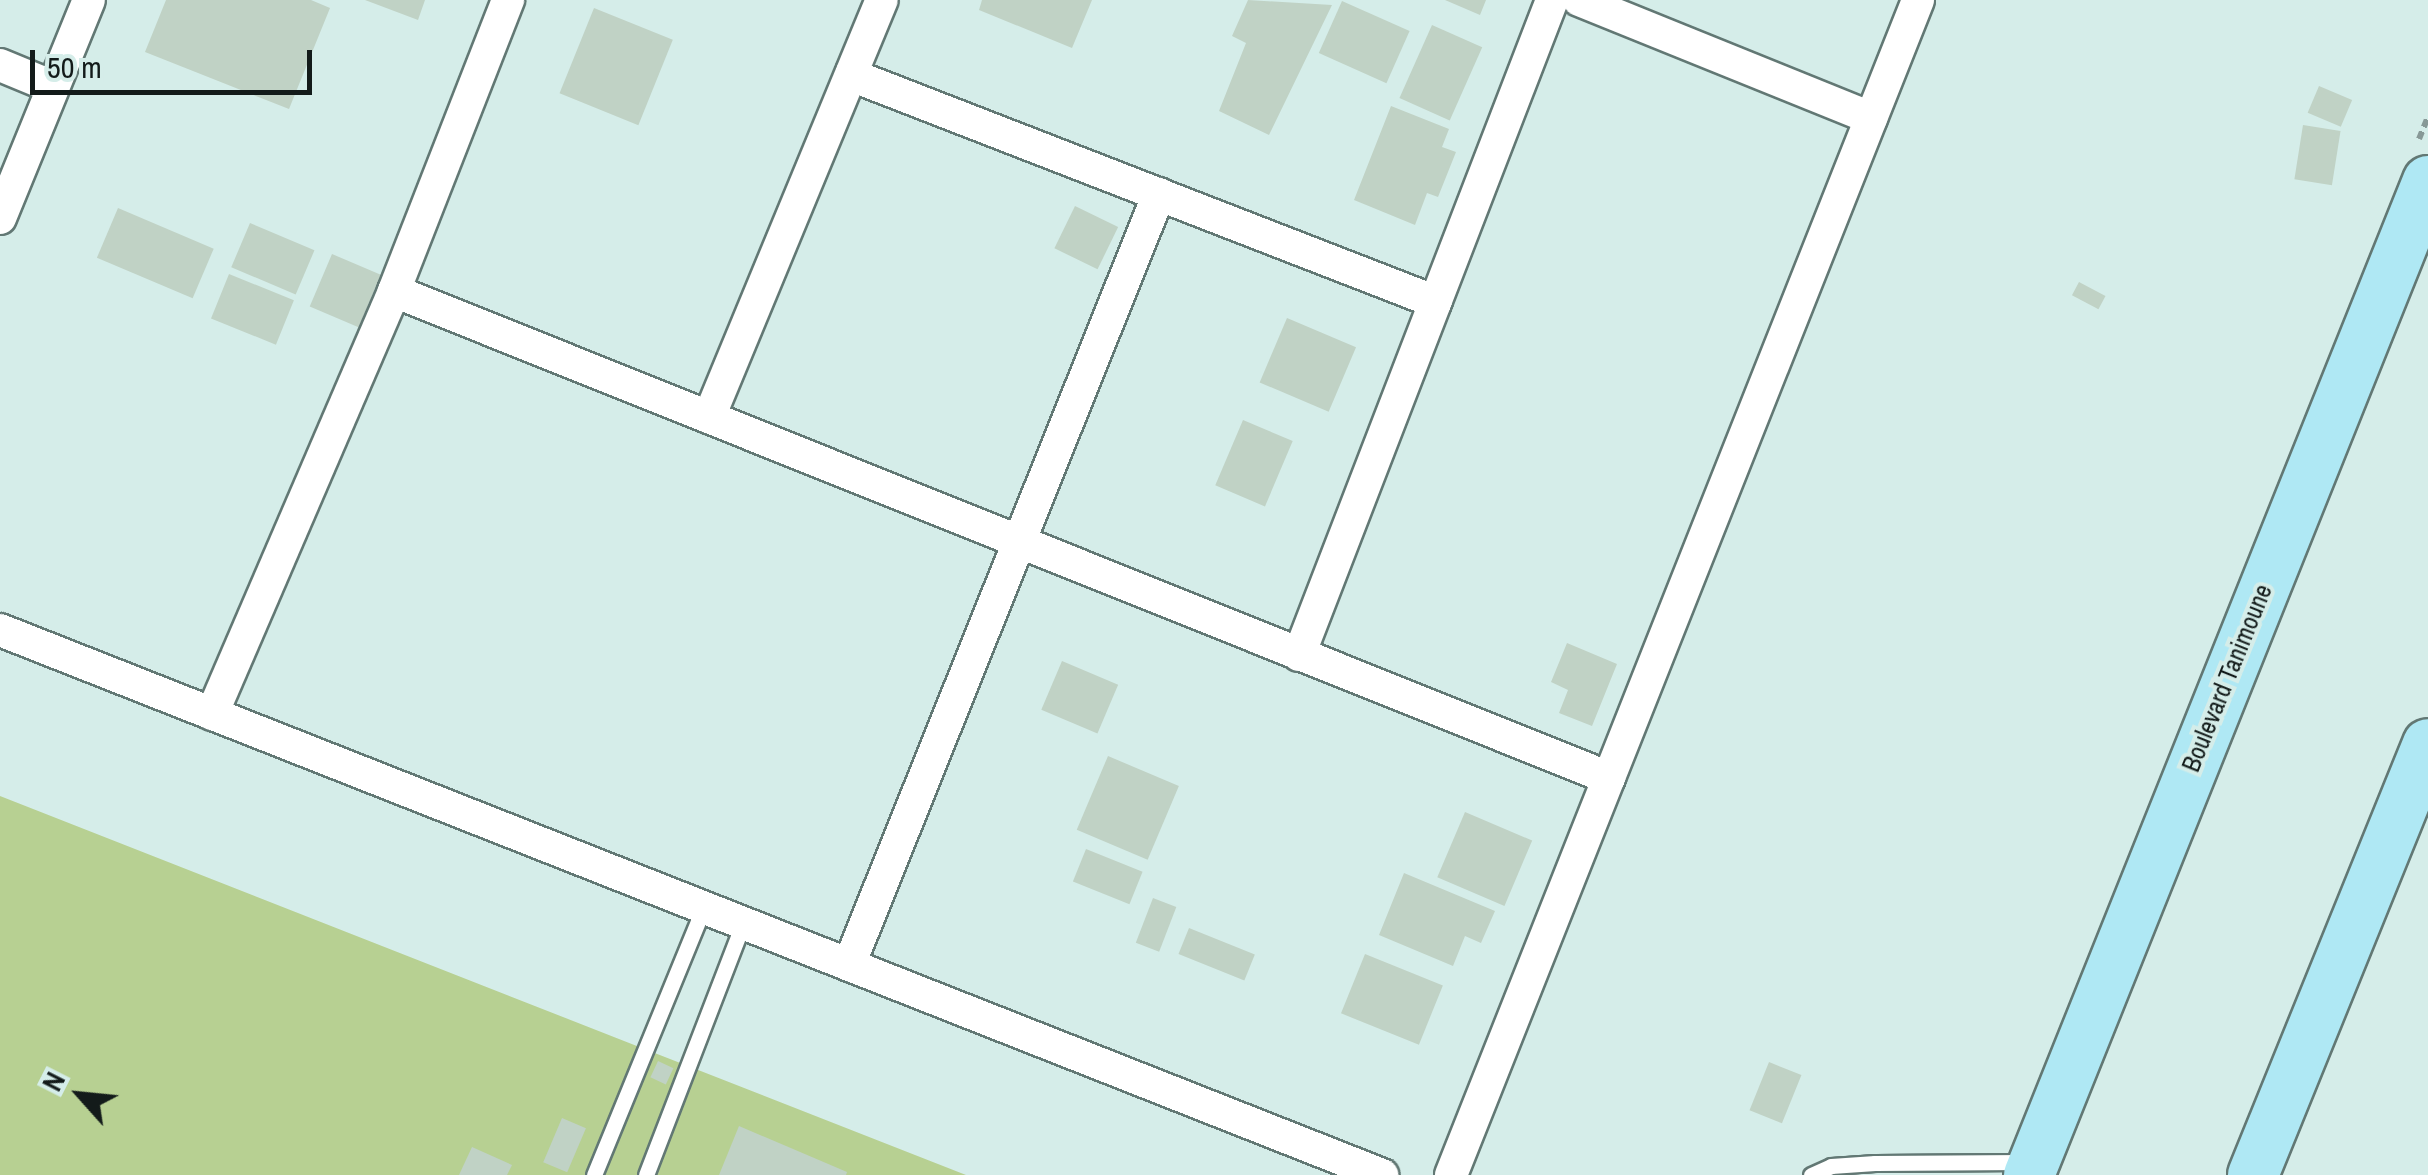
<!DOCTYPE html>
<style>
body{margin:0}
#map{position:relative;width:2428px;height:1175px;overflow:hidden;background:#d5ede9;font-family:"Archivo Narrow",sans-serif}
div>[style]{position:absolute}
.green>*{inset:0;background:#b7d092}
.building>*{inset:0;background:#c0d2c5;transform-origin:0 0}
.path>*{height:6px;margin-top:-3px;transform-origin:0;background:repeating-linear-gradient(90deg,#889997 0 8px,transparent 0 13px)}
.roads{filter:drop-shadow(2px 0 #627874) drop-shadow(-2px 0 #627874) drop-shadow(0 2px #627874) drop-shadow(0 -2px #627874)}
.service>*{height:15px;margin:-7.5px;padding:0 7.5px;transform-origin:7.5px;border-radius:7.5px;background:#fff}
.minor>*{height:32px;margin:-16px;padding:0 16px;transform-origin:16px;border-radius:16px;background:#fff}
.primary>*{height:50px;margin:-25px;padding:0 25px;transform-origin:25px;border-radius:25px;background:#afe8f4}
span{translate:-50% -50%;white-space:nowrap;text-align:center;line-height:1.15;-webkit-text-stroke:8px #d5ede9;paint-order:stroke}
.street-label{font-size:25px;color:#131b1a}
.north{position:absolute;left:30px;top:1045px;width:100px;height:100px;-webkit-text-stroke:8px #d5ede9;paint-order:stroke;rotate:297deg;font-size:28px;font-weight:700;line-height:40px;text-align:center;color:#131b1a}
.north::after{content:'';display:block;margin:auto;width:35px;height:45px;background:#131b1a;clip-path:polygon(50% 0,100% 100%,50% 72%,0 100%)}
.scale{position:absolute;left:30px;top:50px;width:282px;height:45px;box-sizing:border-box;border:5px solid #131b1a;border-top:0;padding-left:12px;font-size:30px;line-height:35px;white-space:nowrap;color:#131b1a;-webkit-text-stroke:8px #d5ede9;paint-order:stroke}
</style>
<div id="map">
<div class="green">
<div style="clip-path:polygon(0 796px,647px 1050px,966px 1175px,0 1175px)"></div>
</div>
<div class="building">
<div style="clip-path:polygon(166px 0,311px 0,330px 8px,289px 109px,145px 52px)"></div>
<div style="clip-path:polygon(365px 0,425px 0,418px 20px)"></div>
<div style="clip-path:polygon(982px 0,1092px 0,1072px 48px,979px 10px)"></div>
<div style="clip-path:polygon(1248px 0,1332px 5px,1269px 135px,1219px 111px,1246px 43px,1232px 36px)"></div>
<div style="clip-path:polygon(1445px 0,1486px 0,1480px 15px)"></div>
<div style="left:1342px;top:1px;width:74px;height:57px;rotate:24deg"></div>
<div style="left:594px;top:8px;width:85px;height:92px;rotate:22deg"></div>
<div style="left:1432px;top:25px;width:55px;height:80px;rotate:24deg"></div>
<div style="left:2319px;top:86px;width:36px;height:29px;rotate:23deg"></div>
<div style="clip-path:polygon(1391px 106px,1449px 129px,1442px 147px,1456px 152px,1438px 197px,1427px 193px,1415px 225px,1354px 200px)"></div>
<div style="left:2303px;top:125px;width:38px;height:55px;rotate:9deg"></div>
<div style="left:1075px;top:206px;width:48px;height:47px;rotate:26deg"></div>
<div style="left:118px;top:208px;width:104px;height:54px;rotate:23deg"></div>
<div style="left:250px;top:223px;width:70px;height:48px;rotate:23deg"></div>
<div style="left:332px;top:254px;width:53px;height:57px;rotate:23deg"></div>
<div style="left:229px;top:274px;width:70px;height:48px;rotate:22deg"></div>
<div style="left:2079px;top:282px;width:30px;height:15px;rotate:28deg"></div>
<div style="left:1287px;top:318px;width:75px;height:70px;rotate:23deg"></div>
<div style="left:1243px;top:420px;width:54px;height:71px;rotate:23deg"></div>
<div style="clip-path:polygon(1567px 643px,1617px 664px,1592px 726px,1559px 713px,1568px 690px,1551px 682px)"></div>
<div style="left:1062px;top:661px;width:61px;height:53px;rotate:23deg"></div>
<div style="left:1108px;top:756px;width:77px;height:80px;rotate:23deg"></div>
<div style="left:1465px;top:812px;width:73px;height:71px;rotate:23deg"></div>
<div style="left:1086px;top:849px;width:61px;height:35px;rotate:22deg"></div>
<div style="clip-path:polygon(1404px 873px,1495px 911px,1481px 943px,1465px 936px,1453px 966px,1379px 935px)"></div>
<div style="left:1153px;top:898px;width:25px;height:48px;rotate:21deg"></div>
<div style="left:1189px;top:928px;width:71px;height:28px;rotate:22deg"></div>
<div style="left:1365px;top:954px;width:84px;height:64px;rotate:22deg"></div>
<div style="left:658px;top:1061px;width:17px;height:18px;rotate:25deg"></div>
<div style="left:1769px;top:1062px;width:35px;height:52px;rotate:22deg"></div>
<div style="left:562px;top:1118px;width:26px;height:48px;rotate:23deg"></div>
<div style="clip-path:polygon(739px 1126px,847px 1172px,846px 1175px,719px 1175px)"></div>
<div style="clip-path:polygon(472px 1147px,512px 1165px,507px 1175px,459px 1175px)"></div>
</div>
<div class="path">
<div style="left:2419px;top:139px;width:24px;rotate:-68deg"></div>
</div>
<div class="roads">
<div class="service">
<div style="left:594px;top:1175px;width:290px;rotate:-67.7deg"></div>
<div style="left:646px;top:1175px;width:270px;rotate:-68.9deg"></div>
<div style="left:1811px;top:1175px;width:22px;rotate:-24deg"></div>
<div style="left:1831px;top:1166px;width:44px;rotate:-3.9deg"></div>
<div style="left:1875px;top:1163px;width:149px;rotate:-0.4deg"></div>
</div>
<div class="minor">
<div style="left:1579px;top:0;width:315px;rotate:22deg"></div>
<div style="left:0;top:65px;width:57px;rotate:22.5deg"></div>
<div style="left:851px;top:75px;width:627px;rotate:21.21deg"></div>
<div style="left:0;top:218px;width:235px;rotate:-67.8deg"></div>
<div style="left:394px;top:291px;width:1309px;rotate:21.84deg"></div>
<div style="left:709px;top:417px;width:451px;rotate:-67.5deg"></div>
<div style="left:0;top:630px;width:1486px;rotate:21.52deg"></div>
<div style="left:1299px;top:655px;width:702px;rotate:-68.88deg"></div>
<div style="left:212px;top:714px;width:460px;rotate:-66.7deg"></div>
<div style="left:394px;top:291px;width:313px;rotate:-68.6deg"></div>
<div style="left:849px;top:965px;width:831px;rotate:-68.1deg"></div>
<div style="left:1451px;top:1175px;width:1264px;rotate:-68.32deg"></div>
</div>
<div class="primary">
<div style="left:2029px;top:1175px;width:1071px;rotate:-68.13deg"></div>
<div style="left:2253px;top:1175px;width:465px;rotate:-67.9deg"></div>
</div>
</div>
<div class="street-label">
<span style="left:2227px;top:678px;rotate:-68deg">Boulevard Tanimoune</span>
</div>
<div class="north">N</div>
<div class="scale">50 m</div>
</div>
